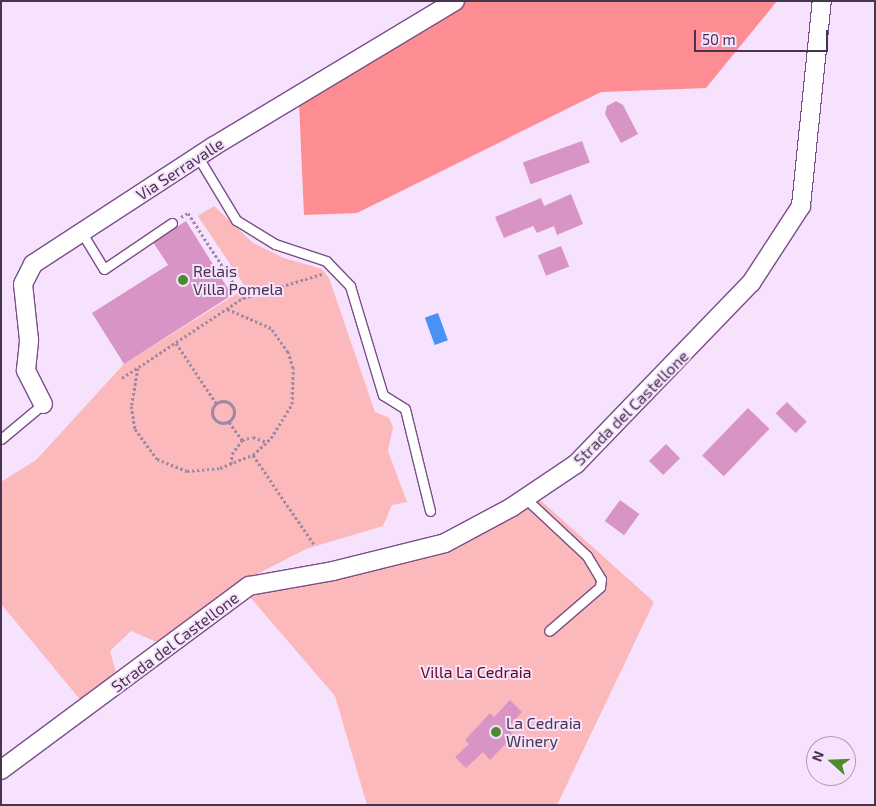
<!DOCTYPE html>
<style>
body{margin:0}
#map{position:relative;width:876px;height:806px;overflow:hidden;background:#f6e2fd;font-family:"Exo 2",sans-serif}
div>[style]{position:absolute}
.green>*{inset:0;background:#fcb9bb}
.forest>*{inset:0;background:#fd8d93}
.water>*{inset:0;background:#4791f7;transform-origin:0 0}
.building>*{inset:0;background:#d894c5;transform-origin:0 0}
.path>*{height:3px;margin-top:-1.5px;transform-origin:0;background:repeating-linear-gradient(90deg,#9d89a4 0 2.5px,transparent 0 5px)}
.path>.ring{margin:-1.5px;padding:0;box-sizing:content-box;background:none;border:3px solid #9d89a4;border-radius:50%}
.roads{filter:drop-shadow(1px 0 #7a4e88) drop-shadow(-1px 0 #7a4e88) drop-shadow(0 1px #7a4e88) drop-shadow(0 -1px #7a4e88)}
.lane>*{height:9px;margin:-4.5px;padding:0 4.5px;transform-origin:4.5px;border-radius:4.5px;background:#fff}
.street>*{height:18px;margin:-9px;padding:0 9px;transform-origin:9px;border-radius:9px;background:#fff}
.dots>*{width:14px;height:14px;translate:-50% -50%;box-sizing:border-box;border:2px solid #f6e2fd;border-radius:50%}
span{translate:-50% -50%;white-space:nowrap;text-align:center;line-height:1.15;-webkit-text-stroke:4px #f6e2fd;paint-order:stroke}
.street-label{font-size:16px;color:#47344e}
.poi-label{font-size:16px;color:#47344e}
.left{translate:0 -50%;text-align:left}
.park-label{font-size:16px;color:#61081b}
.frame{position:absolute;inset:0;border:2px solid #47344e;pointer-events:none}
.north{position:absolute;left:806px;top:736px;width:50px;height:50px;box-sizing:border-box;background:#f6e2fd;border:1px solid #b09cb7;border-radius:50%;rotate:290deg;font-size:14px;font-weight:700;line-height:20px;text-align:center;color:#47344e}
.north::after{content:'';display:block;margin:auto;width:18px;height:22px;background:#4b8b2c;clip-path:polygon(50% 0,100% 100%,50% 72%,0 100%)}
.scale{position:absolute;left:694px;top:30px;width:134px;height:22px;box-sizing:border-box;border:2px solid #47344e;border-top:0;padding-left:6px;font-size:15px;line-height:18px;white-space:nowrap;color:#47344e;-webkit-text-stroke:4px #f6e2fd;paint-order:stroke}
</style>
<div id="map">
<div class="green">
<div style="clip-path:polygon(214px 206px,253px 243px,284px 258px,322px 269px,329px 278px,375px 412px,389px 418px,393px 427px,388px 451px,407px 502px,392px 505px,383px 526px,306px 549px,246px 580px,159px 643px,131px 631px,110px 651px,117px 676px,83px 703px,1px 604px,1px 482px,36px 460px,124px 364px,246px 288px,198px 216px)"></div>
<div style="clip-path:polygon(538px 498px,654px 602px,557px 805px,367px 805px,335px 696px,244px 590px,372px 569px)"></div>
</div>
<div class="forest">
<div style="clip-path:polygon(467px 1px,777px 1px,706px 88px,601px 92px,357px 213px,304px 215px,299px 102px)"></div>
</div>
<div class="water">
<div style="left:438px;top:313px;width:29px;height:14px;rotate:70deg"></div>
</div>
<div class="building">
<div style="clip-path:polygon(616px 101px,623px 105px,638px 134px,621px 143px,605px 114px,607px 106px)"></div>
<div style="left:582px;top:141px;width:23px;height:63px;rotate:70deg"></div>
<div style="clip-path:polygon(571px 194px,583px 224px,557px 235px,554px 226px,537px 233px,533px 226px,504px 238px,495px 217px,541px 198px,544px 206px)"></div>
<div style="clip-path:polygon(186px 221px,232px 295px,124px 364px,92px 313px,168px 265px,153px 242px)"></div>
<div style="left:561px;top:246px;width:22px;height:25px;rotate:68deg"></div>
<div style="left:787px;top:402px;width:28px;height:16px;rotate:45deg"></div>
<div style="left:748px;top:408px;width:30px;height:66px;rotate:44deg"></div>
<div style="left:666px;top:444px;width:20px;height:24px;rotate:45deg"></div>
<div style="left:620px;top:500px;width:24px;height:26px;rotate:36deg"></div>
<div style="clip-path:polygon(510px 700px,522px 712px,507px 728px,514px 735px,490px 760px,483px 752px,466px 768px,455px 757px,469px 744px,465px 740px,490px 713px,494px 717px)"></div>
</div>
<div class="path">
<div style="left:181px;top:217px;width:8px;rotate:-30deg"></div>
<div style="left:188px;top:213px;width:101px;rotate:57.1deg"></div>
<div style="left:176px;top:343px;width:72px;rotate:56.3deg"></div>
<div style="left:138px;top:368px;width:39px;rotate:100deg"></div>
<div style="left:131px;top:406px;width:23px;rotate:80deg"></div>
<div style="left:135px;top:429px;width:37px;rotate:54deg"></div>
<div style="left:157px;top:459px;width:32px;rotate:22deg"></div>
<div style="left:187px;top:471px;width:33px;rotate:-5deg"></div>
<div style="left:220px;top:468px;width:35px;rotate:-22deg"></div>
<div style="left:253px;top:455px;width:25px;rotate:-43deg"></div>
<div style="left:271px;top:438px;width:40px;rotate:-58deg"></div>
<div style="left:292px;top:404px;width:36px;rotate:-88deg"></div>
<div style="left:293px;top:368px;width:17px;rotate:-107deg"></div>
<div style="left:288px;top:352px;width:29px;rotate:-125deg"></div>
<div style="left:271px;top:328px;width:48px;rotate:-156.6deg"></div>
<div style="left:122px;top:378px;width:145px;rotate:-33.5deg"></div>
<div style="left:243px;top:298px;width:83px;rotate:-16.9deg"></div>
<div class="ring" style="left:212px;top:401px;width:19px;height:19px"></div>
<div style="left:229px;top:422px;width:22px;rotate:54deg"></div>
<div style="left:253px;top:455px;width:110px;rotate:55.7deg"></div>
<div style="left:231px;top:464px;width:10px;rotate:-84deg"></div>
<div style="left:232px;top:454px;width:17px;rotate:-54deg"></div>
<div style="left:242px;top:440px;width:11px;rotate:-15deg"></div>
<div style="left:253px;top:437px;width:15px;rotate:20deg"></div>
</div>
<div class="roads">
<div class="lane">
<div style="left:198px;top:157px;width:74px;rotate:58.9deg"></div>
<div style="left:236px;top:220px;width:46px;rotate:31.6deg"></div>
<div style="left:275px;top:244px;width:54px;rotate:18.4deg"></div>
<div style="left:326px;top:261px;width:35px;rotate:46deg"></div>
<div style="left:350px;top:286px;width:114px;rotate:73.2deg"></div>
<div style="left:383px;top:395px;width:26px;rotate:32deg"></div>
<div style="left:405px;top:409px;width:105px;rotate:76.2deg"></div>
<div style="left:82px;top:233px;width:42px;rotate:58.6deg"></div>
<div style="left:104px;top:269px;width:82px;rotate:-34.1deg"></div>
<div style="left:1px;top:439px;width:55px;rotate:-39.8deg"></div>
<div style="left:525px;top:498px;width:85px;rotate:43.1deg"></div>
<div style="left:587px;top:556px;width:27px;rotate:59deg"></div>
<div style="left:601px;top:579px;width:8px;rotate:97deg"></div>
<div style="left:600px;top:587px;width:67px;rotate:139.2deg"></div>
</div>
<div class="street">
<div style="left:43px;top:404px;width:38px;rotate:-117deg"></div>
<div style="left:26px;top:370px;width:30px;rotate:-84deg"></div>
<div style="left:29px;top:340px;width:56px;rotate:-96.1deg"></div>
<div style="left:23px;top:284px;width:22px;rotate:-63deg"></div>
<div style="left:33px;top:264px;width:216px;rotate:-33.1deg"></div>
<div style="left:214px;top:146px;width:281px;rotate:-31deg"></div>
<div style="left:1px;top:770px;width:309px;rotate:-36.6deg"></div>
<div style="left:249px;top:586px;width:85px;rotate:-10.1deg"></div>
<div style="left:333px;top:571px;width:115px;rotate:-14deg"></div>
<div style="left:445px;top:543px;width:76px;rotate:-28.2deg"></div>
<div style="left:512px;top:507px;width:77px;rotate:-33.9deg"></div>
<div style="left:576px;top:464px;width:252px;rotate:-46deg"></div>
<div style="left:751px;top:283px;width:92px;rotate:-57deg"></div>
<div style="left:801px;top:206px;width:206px;rotate:-84.2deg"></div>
</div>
</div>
<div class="dots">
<div style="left:183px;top:280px;background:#4b8b2c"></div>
<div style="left:496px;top:732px;background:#4b8b2c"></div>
</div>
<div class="street-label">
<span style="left:180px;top:169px;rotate:-33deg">Via Serravalle</span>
<span style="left:631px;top:408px;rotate:-45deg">Strada del Castellone</span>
<span style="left:175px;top:642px;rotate:-37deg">Strada del Castellone</span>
</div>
<div class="poi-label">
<span class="left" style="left:193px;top:280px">Relais<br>Villa Pomela</span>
<span class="left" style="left:506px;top:732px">La Cedraia<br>Winery</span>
</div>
<div class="park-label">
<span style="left:476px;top:672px">Villa La Cedraia</span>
</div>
<div class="frame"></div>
<div class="north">N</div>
<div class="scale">50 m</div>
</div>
